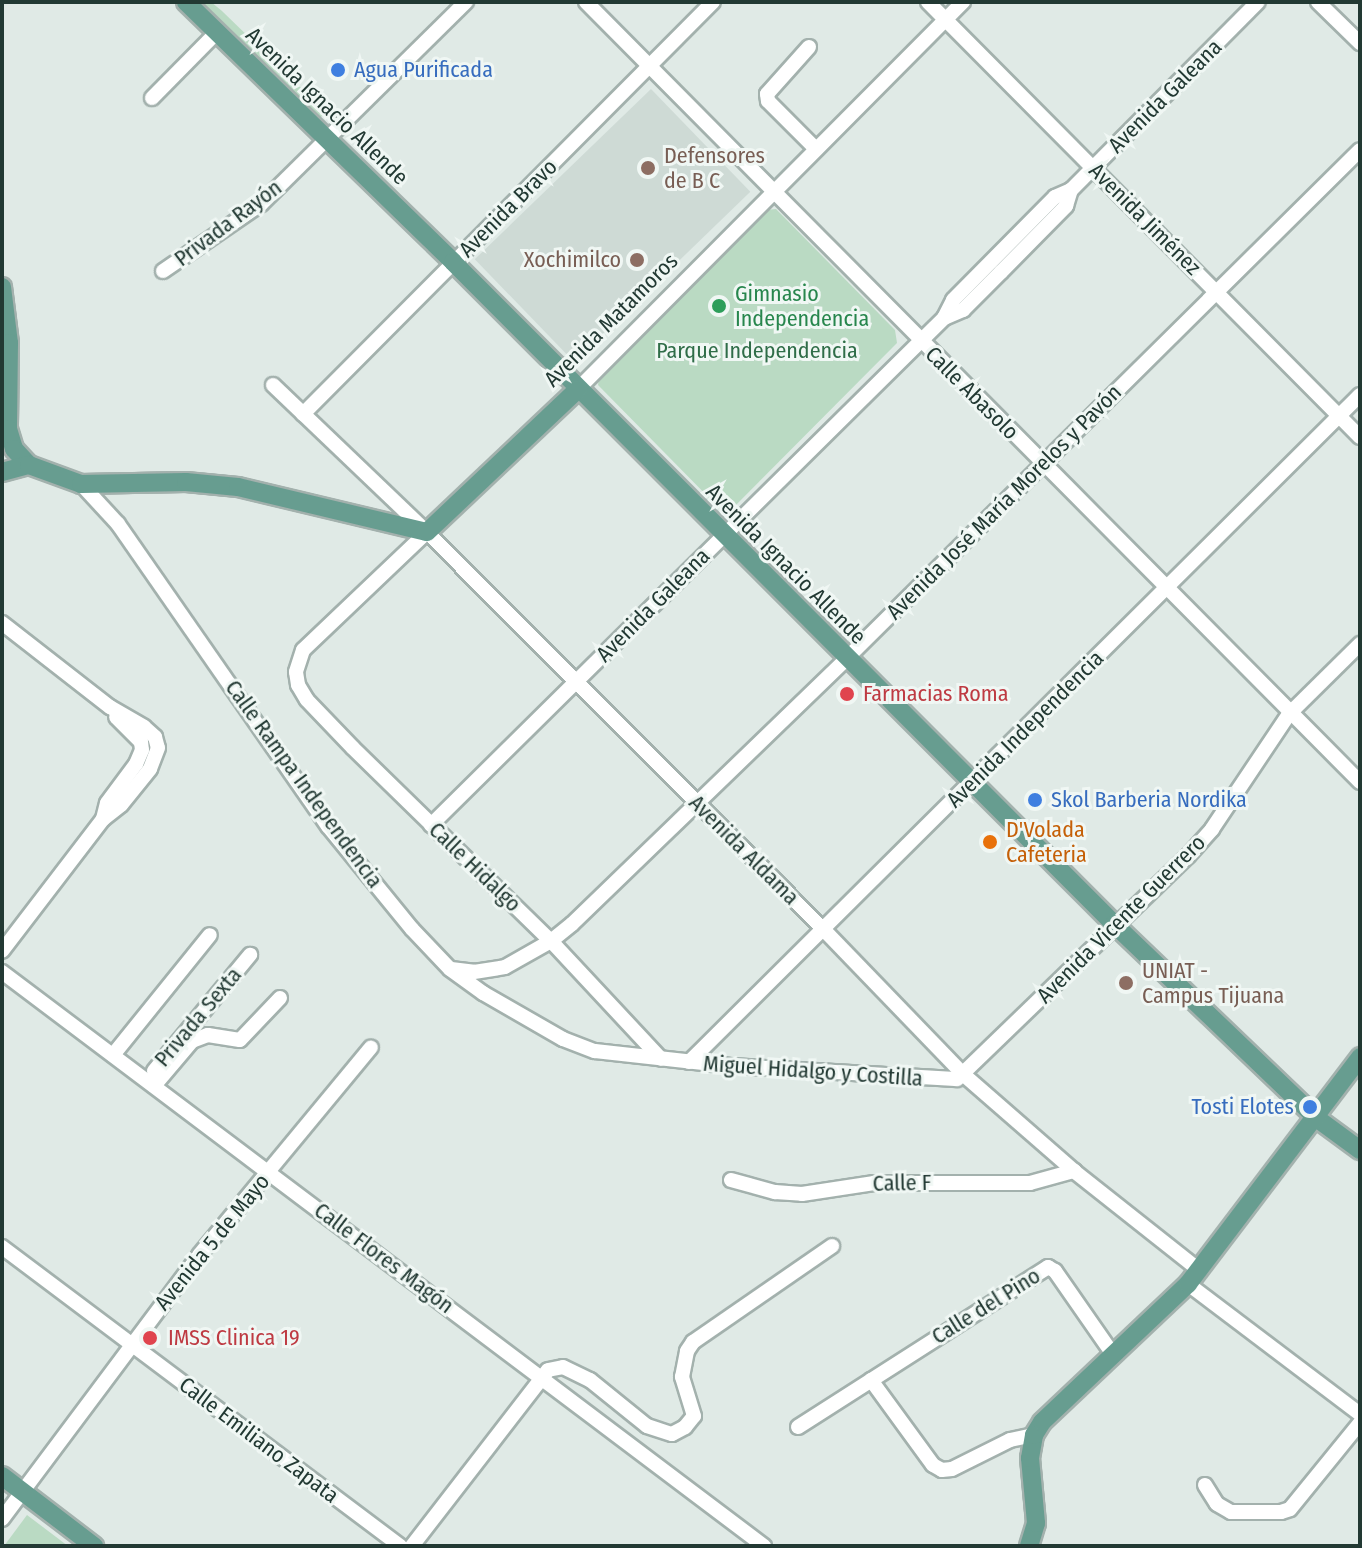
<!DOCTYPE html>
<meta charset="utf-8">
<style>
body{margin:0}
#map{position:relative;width:1362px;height:1548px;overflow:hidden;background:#e0eae6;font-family:"Fira Sans Condensed",sans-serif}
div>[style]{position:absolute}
.built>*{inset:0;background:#cedad5;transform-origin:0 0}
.green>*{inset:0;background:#badac3}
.roads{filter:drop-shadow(2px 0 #a3b1ad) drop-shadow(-2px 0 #a3b1ad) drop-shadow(0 2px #a3b1ad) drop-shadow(0 -2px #a3b1ad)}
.minor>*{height:14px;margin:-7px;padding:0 7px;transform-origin:7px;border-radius:7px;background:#fff}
.major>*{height:18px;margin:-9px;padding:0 9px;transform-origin:9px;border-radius:9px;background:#679d90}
.dots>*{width:22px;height:22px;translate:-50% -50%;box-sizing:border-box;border:4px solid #f0f7f4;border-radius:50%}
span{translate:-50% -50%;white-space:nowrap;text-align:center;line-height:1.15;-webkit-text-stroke:6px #f0f7f4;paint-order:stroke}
.shop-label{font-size:22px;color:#366cbe}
.left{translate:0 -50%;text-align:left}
.right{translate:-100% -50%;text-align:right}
.street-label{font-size:22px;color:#223933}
.education-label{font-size:22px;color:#785e54}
.leisure-label{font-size:22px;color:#27864d}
.park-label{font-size:22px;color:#2f6d48}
.health-label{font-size:22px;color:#be3a42}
.food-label{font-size:22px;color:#c56008}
.frame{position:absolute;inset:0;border:4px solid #223933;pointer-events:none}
</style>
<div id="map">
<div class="built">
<div style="left:651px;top:89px;width:143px;height:245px;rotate:46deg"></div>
</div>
<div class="green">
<div style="clip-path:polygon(201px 2px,211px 2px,222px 11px,326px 112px,319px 119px)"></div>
<div style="clip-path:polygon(776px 209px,895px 330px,897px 343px,729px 512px,722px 511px,598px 385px,599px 378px,766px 210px)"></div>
<div style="clip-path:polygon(27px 1515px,68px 1546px,4px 1546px)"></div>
</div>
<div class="roads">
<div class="minor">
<div style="left:586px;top:2px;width:1099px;rotate:45.22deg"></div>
<div style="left:928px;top:2px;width:613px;rotate:45.2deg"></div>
<div style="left:1318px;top:2px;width:59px;rotate:44.3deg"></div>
<div style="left:809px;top:47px;width:63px;rotate:131.8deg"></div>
<div style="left:767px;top:94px;width:7px;rotate:82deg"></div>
<div style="left:768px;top:101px;width:68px;rotate:45deg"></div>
<div style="left:152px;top:98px;width:93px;rotate:-45.4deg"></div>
<div style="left:163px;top:271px;width:119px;rotate:-34.4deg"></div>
<div style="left:261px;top:204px;width:288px;rotate:-44.6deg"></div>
<div style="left:944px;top:318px;width:21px;rotate:-23deg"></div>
<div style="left:963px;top:310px;width:54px;rotate:-45deg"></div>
<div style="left:1001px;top:272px;width:93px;rotate:-45.4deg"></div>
<div style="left:1066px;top:206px;width:17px;rotate:-73deg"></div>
<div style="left:273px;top:385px;width:213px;rotate:43.7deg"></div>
<div style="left:427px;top:532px;width:562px;rotate:45.07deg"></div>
<div style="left:824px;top:930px;width:202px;rotate:46deg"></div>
<div style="left:964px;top:1075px;width:146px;rotate:41.1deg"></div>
<div style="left:1074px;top:1171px;width:159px;rotate:38.4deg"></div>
<div style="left:578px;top:389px;width:546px;rotate:-45.15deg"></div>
<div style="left:303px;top:414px;width:581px;rotate:-45.14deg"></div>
<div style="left:81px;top:484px;width:54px;rotate:47.2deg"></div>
<div style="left:118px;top:524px;width:368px;rotate:55.2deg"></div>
<div style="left:328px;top:826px;width:133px;rotate:50.8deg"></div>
<div style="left:412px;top:929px;width:55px;rotate:46.5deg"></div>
<div style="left:450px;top:969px;width:41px;rotate:36deg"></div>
<div style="left:483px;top:993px;width:92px;rotate:29.9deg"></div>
<div style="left:563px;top:1039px;width:34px;rotate:21deg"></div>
<div style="left:595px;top:1051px;width:136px;rotate:6.3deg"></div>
<div style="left:730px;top:1066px;width:227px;rotate:3.3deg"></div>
<div style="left:957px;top:1079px;width:321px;rotate:-44deg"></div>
<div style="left:1188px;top:856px;width:36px;rotate:-48deg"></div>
<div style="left:1212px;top:829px;width:138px;rotate:-56.2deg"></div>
<div style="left:1289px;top:714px;width:100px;rotate:-44.6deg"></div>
<div style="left:427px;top:532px;width:171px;rotate:136.4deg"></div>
<div style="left:303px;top:650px;width:23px;rotate:108deg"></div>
<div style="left:296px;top:672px;width:13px;rotate:81deg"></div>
<div style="left:298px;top:685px;width:17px;rotate:59deg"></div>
<div style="left:307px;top:700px;width:66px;rotate:46.2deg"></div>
<div style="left:353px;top:748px;width:277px;rotate:44.3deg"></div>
<div style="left:551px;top:941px;width:161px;rotate:47deg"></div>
<div style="left:2px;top:623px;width:137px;rotate:37.9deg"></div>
<div style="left:110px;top:707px;width:39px;rotate:30deg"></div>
<div style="left:144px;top:727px;width:15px;rotate:42deg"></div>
<div style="left:155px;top:737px;width:11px;rotate:75deg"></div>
<div style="left:158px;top:748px;width:22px;rotate:111deg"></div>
<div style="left:150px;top:769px;width:46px;rotate:128.9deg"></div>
<div style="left:121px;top:805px;width:23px;rotate:142deg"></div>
<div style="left:103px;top:819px;width:166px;rotate:127.4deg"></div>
<div style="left:103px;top:819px;width:16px;rotate:-76deg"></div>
<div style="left:107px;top:803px;width:49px;rotate:-53.4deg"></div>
<div style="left:136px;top:764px;width:15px;rotate:-67deg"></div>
<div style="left:142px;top:750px;width:8px;rotate:-97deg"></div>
<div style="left:141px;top:742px;width:35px;rotate:-135deg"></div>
<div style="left:431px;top:825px;width:721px;rotate:-44.66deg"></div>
<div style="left:944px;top:318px;width:20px;rotate:-63deg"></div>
<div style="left:953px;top:300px;width:145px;rotate:-45.3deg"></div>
<div style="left:1055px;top:197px;width:17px;rotate:-24deg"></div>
<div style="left:1071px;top:190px;width:265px;rotate:-45.2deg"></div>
<div style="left:451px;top:969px;width:23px;rotate:7deg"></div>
<div style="left:474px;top:972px;width:31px;rotate:-9deg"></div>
<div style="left:505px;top:967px;width:53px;rotate:-29.5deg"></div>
<div style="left:551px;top:941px;width:27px;rotate:-39deg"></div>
<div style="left:572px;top:924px;width:381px;rotate:-44deg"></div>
<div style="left:846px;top:659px;width:723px;rotate:-44.72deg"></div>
<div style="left:2px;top:972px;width:954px;rotate:36.99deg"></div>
<div style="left:113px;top:1055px;width:154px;rotate:-51.1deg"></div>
<div style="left:689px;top:1062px;width:946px;rotate:-44.83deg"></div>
<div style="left:154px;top:1071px;width:151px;rotate:-50.4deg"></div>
<div style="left:154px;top:1086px;width:59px;rotate:-49.8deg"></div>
<div style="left:192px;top:1041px;width:17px;rotate:-21deg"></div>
<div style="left:208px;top:1035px;width:32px;rotate:9deg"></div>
<div style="left:240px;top:1040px;width:58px;rotate:-46.4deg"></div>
<div style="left:731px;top:1180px;width:46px;rotate:15.3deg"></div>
<div style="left:775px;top:1192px;width:27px;rotate:4deg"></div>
<div style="left:802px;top:1194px;width:73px;rotate:-8.7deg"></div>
<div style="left:874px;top:1183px;width:156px"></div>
<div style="left:1030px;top:1183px;width:46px;rotate:-15.3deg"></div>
<div style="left:2px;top:1247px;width:498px;rotate:36.9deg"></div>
<div style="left:1188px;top:1284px;width:216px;rotate:37.1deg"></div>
<div style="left:871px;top:1380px;width:105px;rotate:53.9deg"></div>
<div style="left:933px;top:1465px;width:10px;rotate:29deg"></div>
<div style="left:942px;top:1470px;width:10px;rotate:-6deg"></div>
<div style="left:952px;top:1469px;width:65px;rotate:-26.6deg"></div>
<div style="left:1010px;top:1440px;width:25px;rotate:-12deg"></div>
<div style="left:798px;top:1427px;width:297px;rotate:-32.6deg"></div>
<div style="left:1048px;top:1267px;width:8px;rotate:30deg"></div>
<div style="left:1055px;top:1271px;width:103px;rotate:55.2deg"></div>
<div style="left:1205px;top:1485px;width:22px;rotate:58deg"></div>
<div style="left:1217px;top:1504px;width:16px;rotate:30deg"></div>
<div style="left:1231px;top:1512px;width:50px"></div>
<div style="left:1281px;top:1512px;width:9px;rotate:-18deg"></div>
<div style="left:1290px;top:1509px;width:111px;rotate:-50.9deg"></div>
<div style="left:2px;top:1519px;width:331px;rotate:-53.2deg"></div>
<div style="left:200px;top:1254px;width:268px;rotate:-50.4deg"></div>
<div style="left:412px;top:1546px;width:222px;rotate:-52.3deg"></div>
<div style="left:548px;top:1370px;width:15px;rotate:-11deg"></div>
<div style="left:563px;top:1367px;width:30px;rotate:26deg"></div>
<div style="left:590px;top:1380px;width:73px;rotate:38.9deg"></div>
<div style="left:647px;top:1426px;width:26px;rotate:18deg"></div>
<div style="left:672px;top:1434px;width:15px;rotate:-28deg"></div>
<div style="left:685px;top:1427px;width:14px;rotate:-51deg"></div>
<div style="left:694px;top:1416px;width:41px;rotate:-107.1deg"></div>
<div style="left:682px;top:1377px;width:26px;rotate:-79deg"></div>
<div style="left:687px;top:1351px;width:11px;rotate:-56deg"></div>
<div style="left:693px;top:1342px;width:169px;rotate:-34.6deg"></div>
</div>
<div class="major">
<div style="left:186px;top:2px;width:373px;rotate:44.2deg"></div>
<div style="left:453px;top:262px;width:936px;rotate:45.04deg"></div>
<div style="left:1114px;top:924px;width:279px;rotate:43.8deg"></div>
<div style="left:1315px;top:1117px;width:56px;rotate:36.3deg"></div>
<div style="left:2px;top:287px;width:56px;rotate:82.9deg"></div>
<div style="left:9px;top:343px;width:86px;rotate:90.7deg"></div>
<div style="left:8px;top:429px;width:21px;rotate:73deg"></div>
<div style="left:14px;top:449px;width:22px;rotate:47deg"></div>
<div style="left:2px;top:472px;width:28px;rotate:-15deg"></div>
<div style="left:29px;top:465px;width:55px;rotate:20.1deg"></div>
<div style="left:81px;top:484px;width:105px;rotate:-1.1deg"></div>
<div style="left:186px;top:482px;width:52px;rotate:5.5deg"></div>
<div style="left:238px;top:487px;width:194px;rotate:13.4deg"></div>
<div style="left:427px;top:532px;width:208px;rotate:-43.4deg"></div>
<div style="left:2px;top:1476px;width:116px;rotate:37.3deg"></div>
<div style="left:1029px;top:1546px;width:24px;rotate:-73deg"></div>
<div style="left:1036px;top:1523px;width:65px;rotate:-95.3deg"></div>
<div style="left:1030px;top:1458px;width:23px;rotate:-80deg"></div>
<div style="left:1034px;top:1435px;width:15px;rotate:-58deg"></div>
<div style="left:1042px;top:1422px;width:201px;rotate:-43.4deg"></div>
<div style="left:1188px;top:1284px;width:285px;rotate:-52.8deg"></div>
</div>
</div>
<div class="dots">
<div style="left:338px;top:70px;background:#3f7fe0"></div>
<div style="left:648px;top:168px;background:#8d6e63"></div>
<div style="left:637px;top:260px;background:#8d6e63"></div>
<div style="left:719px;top:306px;background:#2e9e5b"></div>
<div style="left:847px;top:694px;background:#e0444e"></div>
<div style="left:1035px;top:800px;background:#3f7fe0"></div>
<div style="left:990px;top:842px;background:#e8710a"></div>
<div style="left:1126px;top:983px;background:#8d6e63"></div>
<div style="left:1310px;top:1107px;background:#3f7fe0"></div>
<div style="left:150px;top:1338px;background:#e0444e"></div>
</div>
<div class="shop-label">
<span class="left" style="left:354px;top:70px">Agua Purificada</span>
<span class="left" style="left:1051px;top:800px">Skol Barberia Nordika</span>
<span class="right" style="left:1294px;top:1107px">Tosti Elotes</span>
</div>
<div class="street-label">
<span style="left:1165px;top:96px;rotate:-45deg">Avenida Galeana</span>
<span style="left:327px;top:106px;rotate:44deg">Avenida Ignacio Allende</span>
<span style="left:508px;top:208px;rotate:-45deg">Avenida Bravo</span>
<span style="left:1145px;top:219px;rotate:45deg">Avenida Jiménez</span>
<span style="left:228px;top:223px;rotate:-37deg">Privada Rayón</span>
<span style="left:611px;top:320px;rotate:-45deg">Avenida Matamoros</span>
<span style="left:972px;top:393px;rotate:45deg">Calle Abasolo</span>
<span style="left:1004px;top:502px;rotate:-45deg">Avenida José María Morelos y Pavón</span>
<span style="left:786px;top:564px;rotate:45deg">Avenida Ignacio Allende</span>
<span style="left:653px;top:605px;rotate:-45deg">Avenida Galeana</span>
<span style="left:1025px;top:729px;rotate:-45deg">Avenida Independencia</span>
<span style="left:304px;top:784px;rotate:54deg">Calle Rampa Independencia</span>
<span style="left:744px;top:850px;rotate:45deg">Avenida Aldama</span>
<span style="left:475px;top:867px;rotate:44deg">Calle Hidalgo</span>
<span style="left:1121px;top:919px;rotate:-45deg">Avenida Vicente Guerrero</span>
<span style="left:198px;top:1017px;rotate:-50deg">Privada Sexta</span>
<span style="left:813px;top:1071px;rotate:4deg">Miguel Hidalgo y Costilla</span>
<span style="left:902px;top:1183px;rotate:-1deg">Calle F</span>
<span style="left:212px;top:1242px;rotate:-51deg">Avenida 5 de Mayo</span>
<span style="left:384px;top:1258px;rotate:37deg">Calle Flores Magón</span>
<span style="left:986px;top:1306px;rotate:-32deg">Calle del Pino</span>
<span style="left:259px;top:1440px;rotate:37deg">Calle Emiliano Zapata</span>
</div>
<div class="education-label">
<span class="left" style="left:664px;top:168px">Defensores<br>de B C</span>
<span class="right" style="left:621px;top:260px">Xochimilco</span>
<span class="left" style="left:1142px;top:983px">UNIAT -<br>Campus Tijuana</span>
</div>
<div class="leisure-label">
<span class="left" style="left:735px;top:306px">Gimnasio<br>Independencia</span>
</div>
<div class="park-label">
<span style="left:757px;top:351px">Parque Independencia</span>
</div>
<div class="health-label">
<span class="left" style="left:863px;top:694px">Farmacias Roma</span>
<span class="left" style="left:168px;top:1338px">IMSS Clinica 19</span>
</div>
<div class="food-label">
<span class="left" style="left:1006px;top:842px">D'Volada<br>Cafeteria</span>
</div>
<div class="frame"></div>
</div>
